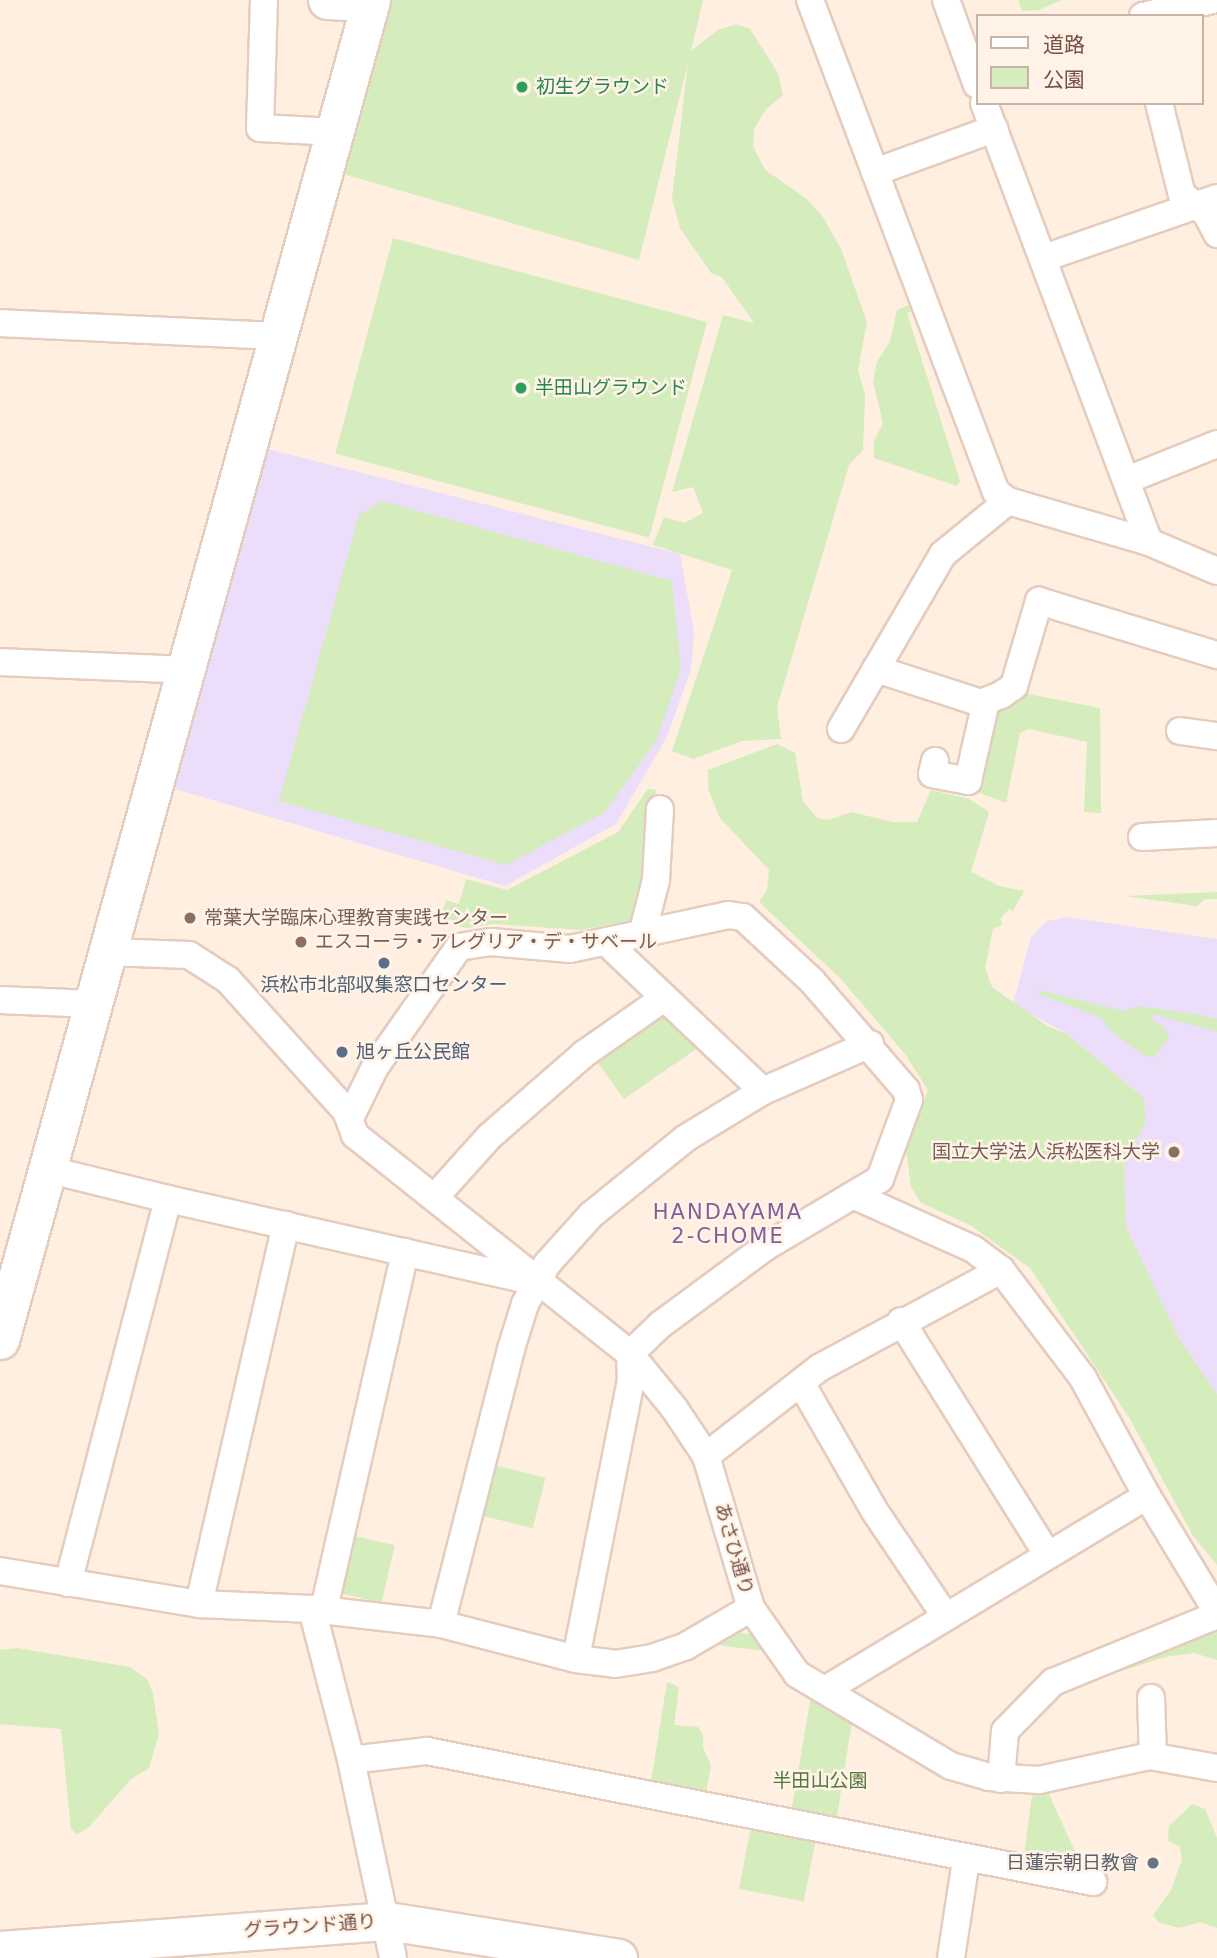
<!DOCTYPE html>
<meta charset="utf-8">
<style>
body{margin:0}
#map{position:relative;width:1217px;height:1958px;overflow:hidden;background:#feefe0;font-family:"DejaVu Sans","Noto Sans JP",sans-serif}
div>[style]{position:absolute}
.education>*{inset:0;background:#ecddfa}
.green>*{inset:0;background:#d5ecbd;transform-origin:0 0}
.roads{filter:drop-shadow(2px 0 #e4ccbe) drop-shadow(-2px 0 #e4ccbe) drop-shadow(0 2px #e4ccbe) drop-shadow(0 -2px #e4ccbe)}
.street>*{height:26px;margin:-13px;padding:0 13px;transform-origin:13px;border-radius:13px;background:#fff}
.secondary>*{height:37px;margin:-18.5px;padding:0 18.5px;transform-origin:18.5px;border-radius:18.5px;background:#fff}
.dots>*{width:19px;height:19px;translate:-50% -50%;box-sizing:border-box;border:4px solid #fff3e7;border-radius:50%}
span{translate:-50% -50%;white-space:nowrap;text-align:center;line-height:1.15;-webkit-text-stroke:5px #fff3e7;paint-order:stroke}
.leisure-label{font-size:19px;color:#27864d}
.left{translate:0 -50%;text-align:left}
.education-label{font-size:19px;color:#785e54}
.right{translate:-100% -50%;text-align:right}
.service-label{font-size:19px;color:#4e5e75}
.street-label{font-size:19px;color:#765245}
.park-label{font-size:19px;color:#52773a}
.worship-label{font-size:19px;color:#5b616d}
.neighbourhood-label{font-size:21px;color:#81609a;letter-spacing:2px}
.legend{position:absolute;left:976px;top:14px;width:228px;height:91px;box-sizing:border-box;background:#fff3e7;border:2px solid #c8b3a6;margin:0;padding:9px 12px;list-style:none;font-size:21px;color:#765245}
.legend li{display:flex;align-items:center;gap:14px;height:35px}
.legend b{width:35px;border:2px solid #c8b3a6}
</style>
<div id="map">
<div class="education">
<div style="clip-path:polygon(264px 448px,680px 554px,694px 632px,691px 669px,667px 737px,616px 824px,505px 886px,172px 788px)"></div>
<div style="clip-path:polygon(1066px 917px,1217px 939px,1217px 1394px,1178px 1337px,1126px 1226px,1124px 1164px,1146px 1122px,1144px 1098px,1067px 1034px,1013px 1004px,1031px 937px,1047px 921px)"></div>
</div>
<div class="green">
<div style="clip-path:polygon(386px 0,703px 0,691px 51px,718px 30px,736px 24px,750px 29px,778px 73px,783px 95px,766px 109px,754px 129px,753px 146px,765px 170px,807px 199px,823px 217px,841px 249px,867px 322px,858px 370px,865px 395px,863px 450px,849px 465px,777px 707px,781px 739px,742px 741px,693px 759px,672px 751px,732px 570px,653px 545px,664px 517px,684px 523px,703px 513px,693px 487px,672px 492px,723px 315px,754px 323px,722px 277px,711px 273px,680px 228px,672px 199px,688px 63px,639px 260px,340px 173px)"></div>
<div style="clip-path:polygon(1018px 0,1062px 0,1039px 10px,1022px 11px)"></div>
<div style="left:393px;top:238px;width:325px;height:223px;rotate:15deg"></div>
<div style="clip-path:polygon(913px 303px,916px 309px,907px 313px,960px 481px,957px 486px,874px 458px,874px 441px,883px 423px,873px 382px,877px 362px,890px 341px,897px 310px)"></div>
<div style="clip-path:polygon(382px 501px,672px 581px,681px 670px,656px 741px,604px 813px,506px 865px,279px 801px,359px 515px)"></div>
<div style="clip-path:polygon(1023px 693px,1100px 708px,1101px 813px,1084px 812px,1087px 742px,1029px 729px,1020px 733px,1006px 803px,975px 791px,993px 711px)"></div>
<div style="clip-path:polygon(777px 744px,795px 753px,803px 801px,817px 818px,829px 820px,851px 812px,893px 822px,917px 822px,931px 790px,969px 799px,989px 812px,971px 872px,999px 886px,1024px 891px,1013px 911px,1009px 909px,1000px 919px,1003px 924px,993px 929px,985px 967px,992px 987px,1049px 1027px,1067px 1034px,1144px 1098px,1146px 1122px,1124px 1164px,1126px 1226px,1178px 1337px,1217px 1394px,1217px 1565px,1193px 1536px,1130px 1419px,1030px 1268px,970px 1225px,921px 1203px,911px 1187px,906px 1150px,928px 1090px,905px 1054px,841px 979px,759px 902px,767px 890px,769px 870px,720px 818px,708px 789px,708px 770px)"></div>
<div style="clip-path:polygon(648px 789px,656px 790px,654px 818px,648px 869px,635px 920px,581px 930px,495px 924px,466px 928px,439px 921px,446px 900px,459px 904px,466px 879px,507px 890px,618px 832px)"></div>
<div style="clip-path:polygon(1217px 892px,1217px 899px,1205px 899px,1197px 906px,1125px 896px)"></div>
<div style="clip-path:polygon(1038px 990px,1124px 1011px,1138px 1006px,1195px 1014px,1217px 1019px,1217px 1032px,1154px 1014px,1152px 1020px,1163px 1026px,1169px 1037px,1155px 1057px,1145px 1056px,1109px 1030px,1101px 1018px,1038px 994px)"></div>
<div style="clip-path:polygon(658px 1016px,670px 1016px,699px 1047px,624px 1099px,594px 1058px)"></div>
<div style="left:494px;top:1465px;width:53px;height:52px;rotate:14deg"></div>
<div style="left:350px;top:1535px;width:46px;height:59px;rotate:13deg"></div>
<div style="clip-path:polygon(729px 1631px,755px 1635px,766px 1651px,708px 1644px)"></div>
<div style="clip-path:polygon(1217px 1632px,1217px 1660px,1194px 1653px,1165px 1657px,1075px 1686px,1166px 1643px)"></div>
<div style="clip-path:polygon(17px 1648px,130px 1667px,148px 1680px,153px 1694px,159px 1733px,149px 1768px,131px 1779px,88px 1828px,77px 1834px,71px 1829px,61px 1729px,0 1724px,0 1650px)"></div>
<div style="clip-path:polygon(667px 1682px,679px 1687px,674px 1725px,698px 1727px,703px 1735px,703px 1748px,711px 1765px,706px 1793px,651px 1782px)"></div>
<div style="clip-path:polygon(811px 1696px,852px 1722px,836px 1822px,791px 1813px)"></div>
<div style="clip-path:polygon(1048px 1792px,1077px 1856px,1024px 1855px,1032px 1795px)"></div>
<div style="clip-path:polygon(1192px 1804px,1205px 1809px,1217px 1838px,1217px 1928px,1200px 1922px,1179px 1928px,1158px 1922px,1153px 1915px,1171px 1890px,1182px 1860px,1180px 1847px,1168px 1841px,1169px 1826px)"></div>
<div style="left:751px;top:1827px;width:66px;height:63px;rotate:11deg"></div>
</div>
<div class="roads">
<div class="street">
<div style="left:264px;top:0;width:128px;rotate:91.8deg"></div>
<div style="left:260px;top:128px;width:76px;rotate:3deg"></div>
<div style="left:810px;top:0;width:526px;rotate:69.29deg"></div>
<div style="left:996px;top:492px;width:15px;rotate:37deg"></div>
<div style="left:1008px;top:501px;width:147px;rotate:16.2deg"></div>
<div style="left:1149px;top:542px;width:74px;rotate:23.1deg"></div>
<div style="left:946px;top:0;width:90px;rotate:70deg"></div>
<div style="left:1143px;top:16px;width:72px;rotate:-12.9deg"></div>
<div style="left:984px;top:103px;width:469px;rotate:69.4deg"></div>
<div style="left:1159px;top:103px;width:95px;rotate:76deg"></div>
<div style="left:1182px;top:195px;width:30px;rotate:37deg"></div>
<div style="left:1206px;top:213px;width:24px;rotate:62deg"></div>
<div style="left:875px;top:172px;width:127px;rotate:-19.9deg"></div>
<div style="left:1044px;top:258px;width:183px;rotate:-19.1deg"></div>
<div style="left:0;top:323px;width:280px;rotate:2.7deg"></div>
<div style="left:1127px;top:480px;width:97px;rotate:-21.8deg"></div>
<div style="left:1008px;top:501px;width:84px;rotate:140.8deg"></div>
<div style="left:943px;top:554px;width:133px;rotate:120.2deg"></div>
<div style="left:876px;top:669px;width:110px;rotate:17.9deg"></div>
<div style="left:981px;top:703px;width:22px;rotate:-22deg"></div>
<div style="left:1001px;top:695px;width:16px;rotate:-35deg"></div>
<div style="left:1014px;top:686px;width:89px;rotate:-73.6deg"></div>
<div style="left:1039px;top:601px;width:186px;rotate:16.9deg"></div>
<div style="left:0;top:662px;width:187px;rotate:2.4deg"></div>
<div style="left:841px;top:729px;width:69px;rotate:-59.7deg"></div>
<div style="left:1180px;top:731px;width:37px;rotate:8deg"></div>
<div style="left:935px;top:761px;width:13px;rotate:103deg"></div>
<div style="left:932px;top:774px;width:37px;rotate:11deg"></div>
<div style="left:968px;top:781px;width:82px;rotate:-77.3deg"></div>
<div style="left:1142px;top:837px;width:75px;rotate:-3.1deg"></div>
<div style="left:643px;top:931px;width:53px;rotate:-75.7deg"></div>
<div style="left:656px;top:880px;width:71px;rotate:-86.8deg"></div>
<div style="left:606px;top:942px;width:216px;rotate:43.5deg"></div>
<div style="left:108px;top:952px;width:81px;rotate:2.1deg"></div>
<div style="left:189px;top:955px;width:46px;rotate:32.7deg"></div>
<div style="left:228px;top:980px;width:176px;rotate:48deg"></div>
<div style="left:346px;top:1111px;width:26px;rotate:69deg"></div>
<div style="left:355px;top:1135px;width:352px;rotate:38.5deg"></div>
<div style="left:630px;top:1354px;width:70px;rotate:50.8deg"></div>
<div style="left:674px;top:1408px;width:58px;rotate:56.3deg"></div>
<div style="left:706px;top:1456px;width:159px;rotate:73.5deg"></div>
<div style="left:751px;top:1608px;width:80px;rotate:55.1deg"></div>
<div style="left:797px;top:1674px;width:179px;rotate:30.9deg"></div>
<div style="left:951px;top:1766px;width:40px;rotate:16deg"></div>
<div style="left:989px;top:1777px;width:50px;rotate:3.4deg"></div>
<div style="left:1039px;top:1780px;width:114px;rotate:-12.2deg"></div>
<div style="left:1150px;top:1756px;width:68px;rotate:10.2deg"></div>
<div style="left:0;top:1000px;width:93px;rotate:2.5deg"></div>
<div style="left:350px;top:1118px;width:57px;rotate:-63.9deg"></div>
<div style="left:375px;top:1067px;width:146px;rotate:-55deg"></div>
<div style="left:459px;top:947px;width:32px;rotate:-9deg"></div>
<div style="left:491px;top:942px;width:79px;rotate:5.1deg"></div>
<div style="left:570px;top:949px;width:162px;rotate:-12.1deg"></div>
<div style="left:728px;top:915px;width:15px;rotate:8deg"></div>
<div style="left:743px;top:917px;width:94px;rotate:42.8deg"></div>
<div style="left:812px;top:981px;width:144px;rotate:49.2deg"></div>
<div style="left:906px;top:1090px;width:10px;rotate:73deg"></div>
<div style="left:909px;top:1100px;width:84px;rotate:110.2deg"></div>
<div style="left:880px;top:1179px;width:135px;rotate:149.3deg"></div>
<div style="left:764px;top:1248px;width:129px;rotate:143.5deg"></div>
<div style="left:660px;top:1325px;width:42px;rotate:136deg"></div>
<div style="left:630px;top:1354px;width:26px;rotate:88deg"></div>
<div style="left:631px;top:1380px;width:284px;rotate:101.2deg"></div>
<div style="left:46px;top:1169px;width:126px;rotate:13.8deg"></div>
<div style="left:168px;top:1199px;width:397px;rotate:104.6deg"></div>
<div style="left:435px;top:1197px;width:82px;rotate:-48deg"></div>
<div style="left:490px;top:1136px;width:125px;rotate:-41.1deg"></div>
<div style="left:584px;top:1054px;width:98px;rotate:-35deg"></div>
<div style="left:168px;top:1199px;width:372px;rotate:12.7deg"></div>
<div style="left:901px;top:1321px;width:276px;rotate:57.9deg"></div>
<div style="left:801px;top:1383px;width:146px;rotate:60.1deg"></div>
<div style="left:874px;top:1510px;width:129px;rotate:56.1deg"></div>
<div style="left:706px;top:1456px;width:143px;rotate:-37.9deg"></div>
<div style="left:819px;top:1368px;width:207px;rotate:-28.3deg"></div>
<div style="left:0;top:1571px;width:202px;rotate:9.4deg"></div>
<div style="left:199px;top:1604px;width:113px;rotate:2.5deg"></div>
<div style="left:312px;top:1609px;width:156px;rotate:75.5deg"></div>
<div style="left:351px;top:1760px;width:202px;rotate:78deg"></div>
<div style="left:199px;top:1604px;width:389px;rotate:-77.1deg"></div>
<div style="left:312px;top:1609px;width:130px;rotate:6.6deg"></div>
<div style="left:441px;top:1624px;width:139px;rotate:14.5deg"></div>
<div style="left:576px;top:1659px;width:39px;rotate:7deg"></div>
<div style="left:615px;top:1664px;width:37px;rotate:-9deg"></div>
<div style="left:652px;top:1658px;width:36px;rotate:-19deg"></div>
<div style="left:686px;top:1646px;width:75px;rotate:-30.3deg"></div>
<div style="left:324px;top:1609px;width:366px;rotate:-77.2deg"></div>
<div style="left:441px;top:1624px;width:284px;rotate:-75.7deg"></div>
<div style="left:511px;top:1349px;width:47px;rotate:-72.7deg"></div>
<div style="left:525px;top:1304px;width:46px;rotate:-61.2deg"></div>
<div style="left:547px;top:1264px;width:66px;rotate:-48.1deg"></div>
<div style="left:591px;top:1215px;width:122px;rotate:-39deg"></div>
<div style="left:686px;top:1138px;width:90px;rotate:-31.4deg"></div>
<div style="left:763px;top:1091px;width:117px;rotate:-23.7deg"></div>
<div style="left:825px;top:1690px;width:376px;rotate:-31.1deg"></div>
<div style="left:1147px;top:1496px;width:134px;rotate:-118.5deg"></div>
<div style="left:1083px;top:1378px;width:136px;rotate:-127.2deg"></div>
<div style="left:1001px;top:1270px;width:35px;rotate:-143deg"></div>
<div style="left:973px;top:1249px;width:129px;rotate:-155.8deg"></div>
<div style="left:1151px;top:1698px;width:58px;rotate:88deg"></div>
<div style="left:351px;top:1760px;width:77px;rotate:-6.8deg"></div>
<div style="left:427px;top:1751px;width:679px;rotate:11.13deg"></div>
<div style="left:1001px;top:1779px;width:48px;rotate:-85.2deg"></div>
<div style="left:1005px;top:1731px;width:69px;rotate:-45.6deg"></div>
<div style="left:1053px;top:1682px;width:170px;rotate:-22.2deg"></div>
<div style="left:1210px;top:1618px;width:10px;rotate:-53deg"></div>
<div style="left:1216px;top:1610px;width:133px;rotate:-121.2deg"></div>
<div style="left:951px;top:1958px;width:99px;rotate:-81.3deg"></div>
</div>
<div class="secondary">
<div style="left:327px;top:0;width:43px;rotate:2.7deg"></div>
<div style="left:0;top:1340px;width:1390px;rotate:-74.52deg"></div>
<div style="left:0;top:1950px;width:389px;rotate:-4.3deg"></div>
<div style="left:388px;top:1921px;width:233px;rotate:9.1deg"></div>
</div>
</div>
<div class="dots">
<div style="left:522px;top:87px;background:#2e9e5b"></div>
<div style="left:521px;top:388px;background:#2e9e5b"></div>
<div style="left:190px;top:918px;background:#8d6e63"></div>
<div style="left:301px;top:942px;background:#8d6e63"></div>
<div style="left:384px;top:963px;background:#5c6f8a"></div>
<div style="left:342px;top:1052px;background:#5c6f8a"></div>
<div style="left:1174px;top:1152px;background:#8d6e63"></div>
<div style="left:1153px;top:1863px;background:#6b7280"></div>
</div>
<div class="leisure-label">
<span class="left" style="left:536px;top:87px">初生グラウンド</span>
<span class="left" style="left:535px;top:388px">半田山グラウンド</span>
</div>
<div class="education-label">
<span class="left" style="left:204px;top:918px">常葉大学臨床心理教育実践センター</span>
<span class="left" style="left:315px;top:942px">エスコーラ・アレグリア・デ・サベール</span>
<span class="right" style="left:1160px;top:1152px">国立大学法人浜松医科大学</span>
</div>
<div class="service-label">
<span style="left:384px;top:985px">浜松市北部収集窓口センター</span>
<span class="left" style="left:356px;top:1052px">旭ヶ丘公民館</span>
</div>
<div class="street-label">
<span style="left:734px;top:1549px;rotate:74deg">あさひ通り</span>
<span style="left:310px;top:1926px;rotate:-4deg">グラウンド通り</span>
</div>
<div class="park-label">
<span style="left:820px;top:1781px">半田山公園</span>
</div>
<div class="worship-label">
<span class="right" style="left:1139px;top:1863px">日蓮宗朝日教會</span>
</div>
<div class="neighbourhood-label">
<span style="left:728px;top:1224px">HANDAYAMA<br>2-CHOME</span>
</div>
<ul class="legend">
<li><b style="height:9px;background:#fff"></b>道路</li>
<li><b style="height:19px;background:#d5ecbd"></b>公園</li>
</ul>
</div>
